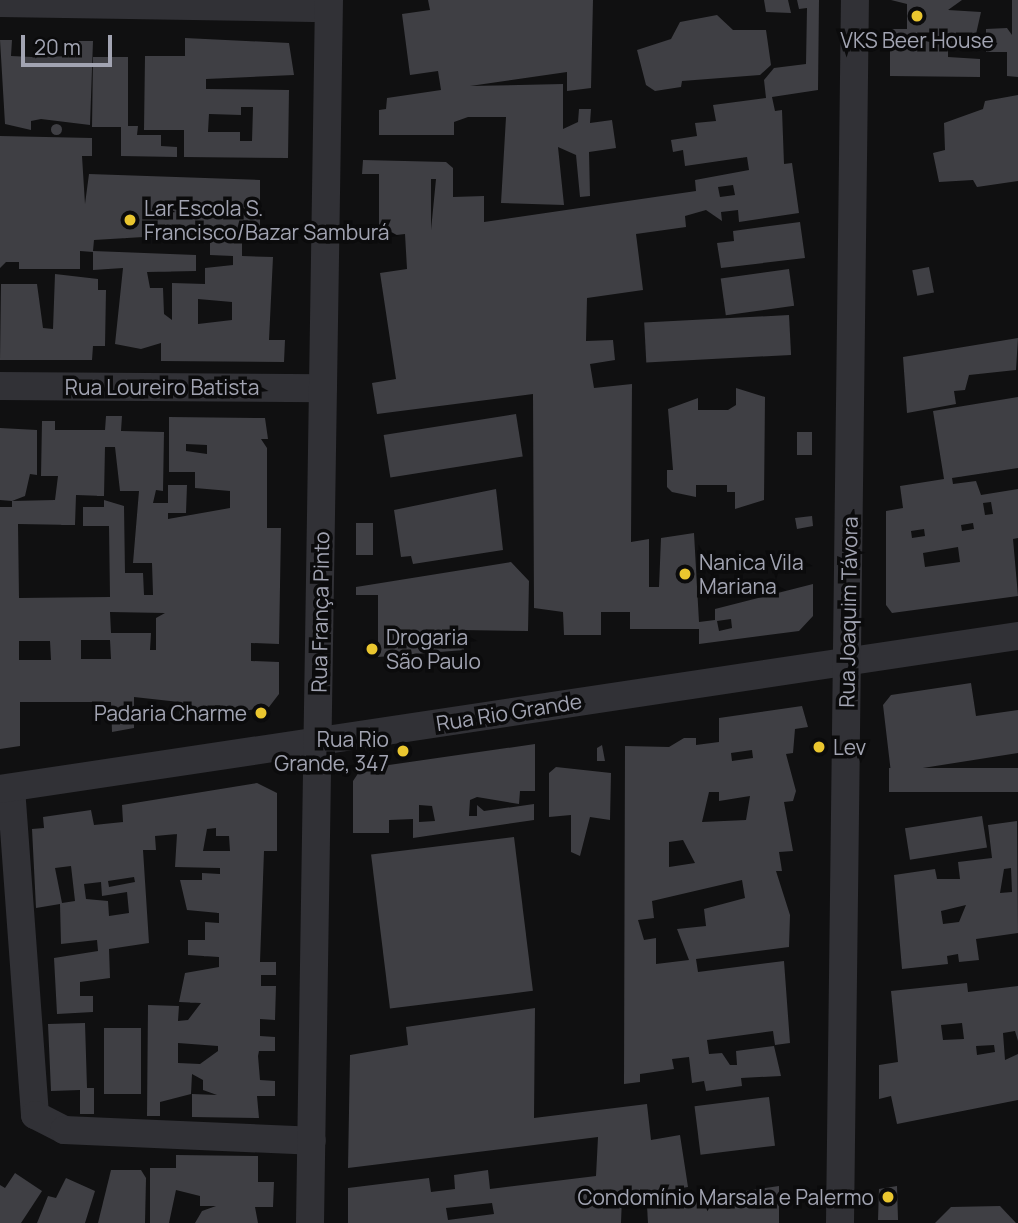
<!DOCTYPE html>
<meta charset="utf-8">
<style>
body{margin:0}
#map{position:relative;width:1018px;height:1223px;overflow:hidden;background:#101011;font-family:Manrope,sans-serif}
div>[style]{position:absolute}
.building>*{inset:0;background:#3f3f44;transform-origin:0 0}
.round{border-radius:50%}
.street>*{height:28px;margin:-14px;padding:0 14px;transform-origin:14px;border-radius:14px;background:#313136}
.dots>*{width:19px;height:19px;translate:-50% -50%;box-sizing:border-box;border:4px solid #0b0b0c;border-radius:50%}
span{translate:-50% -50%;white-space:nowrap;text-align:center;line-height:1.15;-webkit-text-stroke:7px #0b0b0c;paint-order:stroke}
.poi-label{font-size:21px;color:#a2a4b2}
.left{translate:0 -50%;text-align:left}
.right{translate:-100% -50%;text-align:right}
.street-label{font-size:21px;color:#a2a4b2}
.scale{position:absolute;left:21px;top:35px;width:91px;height:32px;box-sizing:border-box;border:4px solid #a2a4b2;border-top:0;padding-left:9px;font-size:21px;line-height:24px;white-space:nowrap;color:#a2a4b2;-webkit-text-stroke:5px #0b0b0c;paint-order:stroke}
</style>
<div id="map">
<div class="building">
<div style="clip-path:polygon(428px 0,593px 0,591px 88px,567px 91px,567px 72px,470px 86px,563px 84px,563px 129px,578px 122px,579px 109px,591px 109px,590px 123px,612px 120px,616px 148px,589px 152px,590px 196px,580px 197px,576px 155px,558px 147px,564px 205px,501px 203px,506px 117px,468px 117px,454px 122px,454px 135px,379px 135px,379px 110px,386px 109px,387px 98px,441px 90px,438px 71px,410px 75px,402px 14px,430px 10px)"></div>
<div style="clip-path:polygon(764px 0,788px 0,791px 13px,766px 12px)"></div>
<div style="clip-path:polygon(evenodd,797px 0,819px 0,818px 90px,772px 97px,775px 111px,782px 110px,784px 164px,792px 163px,799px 213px,739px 222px,738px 210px,721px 212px,722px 221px,706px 210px,685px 216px,686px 227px,636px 234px,643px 290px,587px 298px,586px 341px,613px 340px,615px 360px,590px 364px,594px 388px,632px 384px,631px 542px,649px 539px,649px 587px,659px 587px,661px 538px,694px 533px,699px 622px,715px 620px,715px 609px,813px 584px,813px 616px,799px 631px,699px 644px,699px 629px,630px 629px,630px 612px,601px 612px,601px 635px,564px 635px,563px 612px,534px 608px,533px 394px,377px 414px,372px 383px,396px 379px,380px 273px,407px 269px,405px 234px,379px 237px,379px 174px,362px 174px,363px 160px,446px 162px,453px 168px,453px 197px,484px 196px,484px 222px,696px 191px,695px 180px,749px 170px,747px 157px,685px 166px,683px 150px,673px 152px,671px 140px,697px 136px,695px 123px,716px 121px,713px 105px,766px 98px,764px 80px,774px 68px,806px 64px,807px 8px,799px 9px,797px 0,431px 179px,436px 179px,431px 230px,431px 179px,797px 0,733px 185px,735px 195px,720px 197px,718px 187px,733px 185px,797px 0,731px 619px,732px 628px,719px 631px,717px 621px,731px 619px)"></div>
<div style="clip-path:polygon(891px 0,962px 0,948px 10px,981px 12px,974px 43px,948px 47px,948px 57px,980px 59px,980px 77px,890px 76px,890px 29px,907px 29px,907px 4px)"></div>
<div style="clip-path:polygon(1012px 0,1018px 0,1018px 77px,1007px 76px,1007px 52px,986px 52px,986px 29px,1007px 28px,1012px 35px)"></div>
<div style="clip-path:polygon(717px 15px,733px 30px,766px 30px,771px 65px,760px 75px,682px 81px,681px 87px,655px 91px,646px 85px,637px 50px,671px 39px,680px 22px)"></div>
<div style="clip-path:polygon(evenodd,185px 38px,289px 43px,294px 75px,206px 79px,206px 89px,289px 90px,288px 158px,184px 157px,184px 130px,144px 130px,145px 56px,185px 56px,185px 38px,241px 107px,253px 107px,252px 141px,240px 141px,240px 132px,208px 132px,209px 114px,241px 115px,241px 107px)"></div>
<div style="clip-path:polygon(0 40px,12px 40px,11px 56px,32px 57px,77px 56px,77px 41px,93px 41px,90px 125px,41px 119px,31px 121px,31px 130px,5px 124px)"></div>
<div style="clip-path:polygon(93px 57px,128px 57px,128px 126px,138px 126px,137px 135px,161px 135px,161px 146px,177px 147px,177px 157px,121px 156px,121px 127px,92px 127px)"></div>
<div style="clip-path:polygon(1018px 95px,1018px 181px,977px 187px,973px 180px,939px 182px,933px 153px,945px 150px,944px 123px,983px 109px,985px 101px)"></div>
<div class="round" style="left:50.5px;top:123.5px;width:11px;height:11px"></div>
<div style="clip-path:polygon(evenodd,0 136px,92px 138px,92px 156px,82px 156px,85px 204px,89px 174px,260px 180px,260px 238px,242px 238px,242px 256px,273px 257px,269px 340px,285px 340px,284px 362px,161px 361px,161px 343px,141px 349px,115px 344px,123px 268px,93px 270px,93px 252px,80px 251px,80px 269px,19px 269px,19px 262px,6px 262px,0 268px,0 136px,160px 236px,210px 242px,210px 255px,233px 256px,233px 265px,205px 268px,205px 284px,172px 283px,172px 320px,164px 314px,163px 288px,150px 288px,147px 272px,196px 271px,196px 255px,93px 251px,94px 240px,160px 236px,0 136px,198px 299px,232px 302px,232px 320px,198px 324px,198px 299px)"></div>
<div style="clip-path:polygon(800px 222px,805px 258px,721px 268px,717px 243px,734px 241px,733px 231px)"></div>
<div style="left:929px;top:267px;width:26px;height:17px;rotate:79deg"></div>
<div style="left:789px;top:269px;width:37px;height:69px;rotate:82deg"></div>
<div style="clip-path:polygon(55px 274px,98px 279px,98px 290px,106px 290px,105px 346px,93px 346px,92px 360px,0 360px,1px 284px,37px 284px,43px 328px,53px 329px)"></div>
<div style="left:789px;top:315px;width:40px;height:145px;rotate:87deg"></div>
<div style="clip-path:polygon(1018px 338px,1016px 370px,969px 375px,965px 390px,954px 391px,956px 404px,907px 413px,903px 357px)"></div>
<div style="clip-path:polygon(736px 388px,765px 397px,764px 500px,735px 509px,735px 492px,727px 492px,727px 485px,696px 485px,696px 497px,672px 492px,667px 487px,667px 470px,673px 470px,668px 409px,698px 398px,698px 410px,728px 410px,736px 405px)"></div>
<div style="clip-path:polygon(evenodd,1018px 397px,1018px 468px,952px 478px,953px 484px,976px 481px,981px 495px,1018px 489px,1018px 538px,1013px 539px,1018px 596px,892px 613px,886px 605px,886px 511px,903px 508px,900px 486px,944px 479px,933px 411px,1018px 397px,991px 502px,993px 514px,985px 515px,983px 503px,991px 502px,1018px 397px,973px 523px,974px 529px,962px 531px,961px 525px,973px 523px,1018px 397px,924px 529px,925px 536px,912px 538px,911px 531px,924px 529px,1018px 397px,958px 547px,960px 562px,925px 567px,923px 553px,958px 547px)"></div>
<div style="left:516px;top:414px;width:43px;height:134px;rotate:81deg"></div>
<div style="clip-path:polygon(evenodd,106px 416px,122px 416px,121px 431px,164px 432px,163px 491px,156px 490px,153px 503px,168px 503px,168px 485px,187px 485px,186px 513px,168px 513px,168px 519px,230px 508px,230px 491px,195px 488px,195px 472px,169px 472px,169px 417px,265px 418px,268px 439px,261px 439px,267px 448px,267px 528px,281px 528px,279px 644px,251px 643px,251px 661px,279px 662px,279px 694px,269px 707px,180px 721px,179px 702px,134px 697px,134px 728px,112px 732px,111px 702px,20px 702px,20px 746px,0 749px,0 507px,12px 507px,12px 501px,0 500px,0 428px,37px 430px,37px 475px,30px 474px,25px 496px,12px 501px,55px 500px,58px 476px,41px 476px,42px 421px,55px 421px,55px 430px,105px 430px,106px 416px,186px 444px,207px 445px,207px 454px,186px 451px,186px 444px,106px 416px,105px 447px,115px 447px,120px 491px,139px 491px,133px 563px,152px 563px,153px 595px,144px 595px,143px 573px,125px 573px,124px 506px,104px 500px,104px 507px,83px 507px,83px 526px,109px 526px,110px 597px,19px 598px,18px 524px,75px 525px,76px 495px,104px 496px,105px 447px,106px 416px,110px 612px,165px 613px,156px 618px,156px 650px,150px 650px,151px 633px,111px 633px,110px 612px,106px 416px,81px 640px,110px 640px,111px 659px,81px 659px,81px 640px,106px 416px,19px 641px,50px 641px,51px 660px,19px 660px,19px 641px)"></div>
<div style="left:797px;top:432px;width:15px;height:23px"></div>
<div style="clip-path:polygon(496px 489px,503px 550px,413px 564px,411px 556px,401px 557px,394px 510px)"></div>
<div style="clip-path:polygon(812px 516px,813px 526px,797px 529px,795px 518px)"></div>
<div style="left:356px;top:523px;width:17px;height:32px"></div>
<div style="clip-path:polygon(511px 562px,529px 581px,528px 631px,461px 630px,464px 650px,378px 657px,378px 595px,356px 595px,356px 587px)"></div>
<div style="clip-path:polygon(971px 683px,976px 716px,1018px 710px,1018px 753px,891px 773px,883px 705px,891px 695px)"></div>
<div style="clip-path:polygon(evenodd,802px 706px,808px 727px,795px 729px,793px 753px,786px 754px,796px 791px,793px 801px,784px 802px,793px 851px,779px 852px,782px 871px,776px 871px,790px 915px,789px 947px,696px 959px,698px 972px,784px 961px,790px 1043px,775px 1045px,773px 1031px,707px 1040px,709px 1054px,722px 1053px,730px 1065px,737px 1065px,736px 1051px,774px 1046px,781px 1076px,741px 1078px,742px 1086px,706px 1091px,704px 1081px,692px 1083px,689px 1057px,672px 1059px,674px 1069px,640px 1074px,640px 1082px,624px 1084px,625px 746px,669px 747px,684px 738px,696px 738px,696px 745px,719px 742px,719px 718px,802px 706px,752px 750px,753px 758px,732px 761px,731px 753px,752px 750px,802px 706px,709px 792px,719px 792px,719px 801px,750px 796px,746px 820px,702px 822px,709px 792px,802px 706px,683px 840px,695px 863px,669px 867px,669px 842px,683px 840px,802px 706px,742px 880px,745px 898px,704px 909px,706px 926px,677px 929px,689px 960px,656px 964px,656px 938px,644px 940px,638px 920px,654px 918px,652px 901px,742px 880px)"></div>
<div style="clip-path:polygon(evenodd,535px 744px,535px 791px,520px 791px,519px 804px,477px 797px,470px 800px,469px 816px,477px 816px,477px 805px,484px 811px,534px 804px,534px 820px,413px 838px,413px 819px,389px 820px,389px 833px,353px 833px,353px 781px,361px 769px,535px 744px,419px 805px,432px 806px,435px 821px,419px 822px,419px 805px)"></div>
<div style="clip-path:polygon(602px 745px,605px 761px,597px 761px,597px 748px)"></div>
<div style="clip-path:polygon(556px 767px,611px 773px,610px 820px,590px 817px,580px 856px,571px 852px,571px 815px,549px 817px,549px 773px)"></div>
<div style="left:1018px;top:768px;width:24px;height:129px;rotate:90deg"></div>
<div style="clip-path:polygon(evenodd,257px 783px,277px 793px,277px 851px,264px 851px,260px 962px,276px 962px,276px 975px,261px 975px,261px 986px,276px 986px,275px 1020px,260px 1019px,260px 1036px,275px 1037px,275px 1051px,259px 1051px,258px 1056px,260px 1080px,275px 1081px,275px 1096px,257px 1096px,259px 1118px,192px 1117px,192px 1094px,217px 1095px,203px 1090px,203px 1080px,192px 1074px,191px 1094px,160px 1102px,160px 1116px,147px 1116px,148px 1005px,179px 1006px,178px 1021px,188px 1020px,201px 1003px,179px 1002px,185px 973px,219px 967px,219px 957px,188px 955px,188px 940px,205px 940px,205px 922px,219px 923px,219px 913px,187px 910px,180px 880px,202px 880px,202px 873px,220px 874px,220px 868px,175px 867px,177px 834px,155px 836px,156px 850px,143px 850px,149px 943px,109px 949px,110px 978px,80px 982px,80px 996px,93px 996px,93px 1012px,57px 1014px,54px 958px,98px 951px,97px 940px,61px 944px,60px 904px,36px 908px,32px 829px,44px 828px,43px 817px,91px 810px,94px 825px,123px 822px,122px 805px,257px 783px,216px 828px,216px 836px,229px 836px,230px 851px,203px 851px,207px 829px,216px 828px,257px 783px,71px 866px,75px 901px,62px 903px,55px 868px,71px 866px,257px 783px,134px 877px,135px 882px,109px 887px,108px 881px,134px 877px,257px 783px,101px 882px,102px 896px,127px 892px,129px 913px,109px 916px,108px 901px,86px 899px,84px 884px,101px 882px,257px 783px,178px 1043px,218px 1046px,218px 1051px,200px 1064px,178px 1063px,178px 1043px)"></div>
<div style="left:982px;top:816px;width:32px;height:78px;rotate:81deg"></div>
<div style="clip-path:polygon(evenodd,1017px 821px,1018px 933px,976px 939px,979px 960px,959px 962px,958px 954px,947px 956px,948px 964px,902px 969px,894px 875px,935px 869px,937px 879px,960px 879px,958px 862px,992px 858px,988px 825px,1017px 821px,1011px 868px,1012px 892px,1000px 893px,1004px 869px,1011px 868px,1017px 821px,966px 905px,959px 922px,943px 924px,941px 911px,966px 905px)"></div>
<div style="left:514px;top:837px;width:155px;height:144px;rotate:83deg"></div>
<div style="clip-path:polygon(evenodd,967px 983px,968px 992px,1018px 986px,1018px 1041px,1015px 1031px,1003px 1033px,1005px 1060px,1018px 1054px,1018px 1100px,897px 1124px,891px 1096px,879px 1099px,879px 1065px,898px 1062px,891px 991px,967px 983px,962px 1023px,964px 1039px,943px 1040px,941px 1025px,962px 1023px,967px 983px,994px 1045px,995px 1052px,977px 1055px,976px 1046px,994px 1045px)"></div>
<div style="clip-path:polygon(evenodd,535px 1008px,534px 1118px,647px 1104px,651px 1140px,680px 1135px,688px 1187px,622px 1197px,621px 1223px,348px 1223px,348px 1188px,429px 1178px,431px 1192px,455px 1189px,454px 1175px,488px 1170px,490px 1189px,596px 1176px,598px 1137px,348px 1168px,350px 1055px,408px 1045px,406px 1027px,535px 1008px,492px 1203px,494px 1214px,448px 1220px,446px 1208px,492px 1203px)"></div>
<div style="clip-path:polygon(85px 1023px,87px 1088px,94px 1088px,94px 1114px,80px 1114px,80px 1090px,51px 1091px,48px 1024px)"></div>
<div style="left:104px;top:1028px;width:37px;height:66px"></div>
<div style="left:769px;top:1097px;width:49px;height:75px;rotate:83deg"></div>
<div style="clip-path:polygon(176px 1155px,258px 1156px,258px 1182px,274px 1182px,273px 1207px,255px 1207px,258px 1223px,195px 1223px,202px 1211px,216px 1206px,200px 1206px,200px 1196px,176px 1190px,169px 1223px,150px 1223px,150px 1168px,176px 1168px)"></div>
<div style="clip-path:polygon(111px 1170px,141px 1170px,146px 1178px,145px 1223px,98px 1223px)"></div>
<div style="clip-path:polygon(15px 1173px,42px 1191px,21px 1223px,0 1223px,0 1185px,5px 1188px)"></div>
<div style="clip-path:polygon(66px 1178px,95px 1191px,85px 1223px,37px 1223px,48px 1196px,56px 1198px)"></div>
<div style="clip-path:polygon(779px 1186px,779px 1223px,648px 1223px,647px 1206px)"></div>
<div style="clip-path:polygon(897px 1186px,898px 1220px,878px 1220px,879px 1189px)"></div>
<div style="clip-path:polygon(1000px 1206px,1016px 1223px,935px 1223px,951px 1207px)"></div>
</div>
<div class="street">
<div style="left:0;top:3px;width:328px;rotate:0.9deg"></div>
<div style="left:0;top:386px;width:323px;rotate:0.4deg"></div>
<div style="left:11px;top:788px;width:328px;rotate:85.8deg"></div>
<div style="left:35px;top:1115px;width:33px;rotate:27deg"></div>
<div style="left:64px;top:1130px;width:248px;rotate:2.5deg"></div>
<div style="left:0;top:789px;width:1029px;rotate:-8.55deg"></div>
<div style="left:310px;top:1223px;width:1223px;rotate:-89.11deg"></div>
<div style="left:840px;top:1223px;width:1223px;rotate:-89.3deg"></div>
</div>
<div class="dots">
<div style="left:917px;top:16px;background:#eac62f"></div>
<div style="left:130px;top:220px;background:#eac62f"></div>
<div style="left:685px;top:574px;background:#eac62f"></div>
<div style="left:372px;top:649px;background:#eac62f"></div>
<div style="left:261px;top:713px;background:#eac62f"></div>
<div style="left:819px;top:747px;background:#eac62f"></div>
<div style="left:403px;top:751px;background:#eac62f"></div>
<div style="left:888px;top:1197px;background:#eac62f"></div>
</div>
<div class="poi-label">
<span style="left:917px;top:40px">VKS Beer House</span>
<span class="left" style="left:144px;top:220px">Lar Escola S.<br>Francisco/Bazar Samburá</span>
<span class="left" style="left:699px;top:574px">Nanica Vila<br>Mariana</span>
<span class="left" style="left:386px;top:649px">Drogaria<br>São Paulo</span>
<span class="right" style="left:247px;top:713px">Padaria Charme</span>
<span class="right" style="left:389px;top:751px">Rua Rio<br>Grande, 347</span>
<span class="left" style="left:833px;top:747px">Lev</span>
<span class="right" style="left:874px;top:1197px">Condomínio Marsala e Palermo</span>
</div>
<div class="street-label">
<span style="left:162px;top:387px">Rua Loureiro Batista</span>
<span style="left:320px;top:612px;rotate:-89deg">Rua França Pinto</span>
<span style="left:848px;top:612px;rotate:-89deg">Rua Joaquim Távora</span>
<span style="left:509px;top:712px;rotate:-9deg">Rua Rio Grande</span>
</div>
<div class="scale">20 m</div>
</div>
